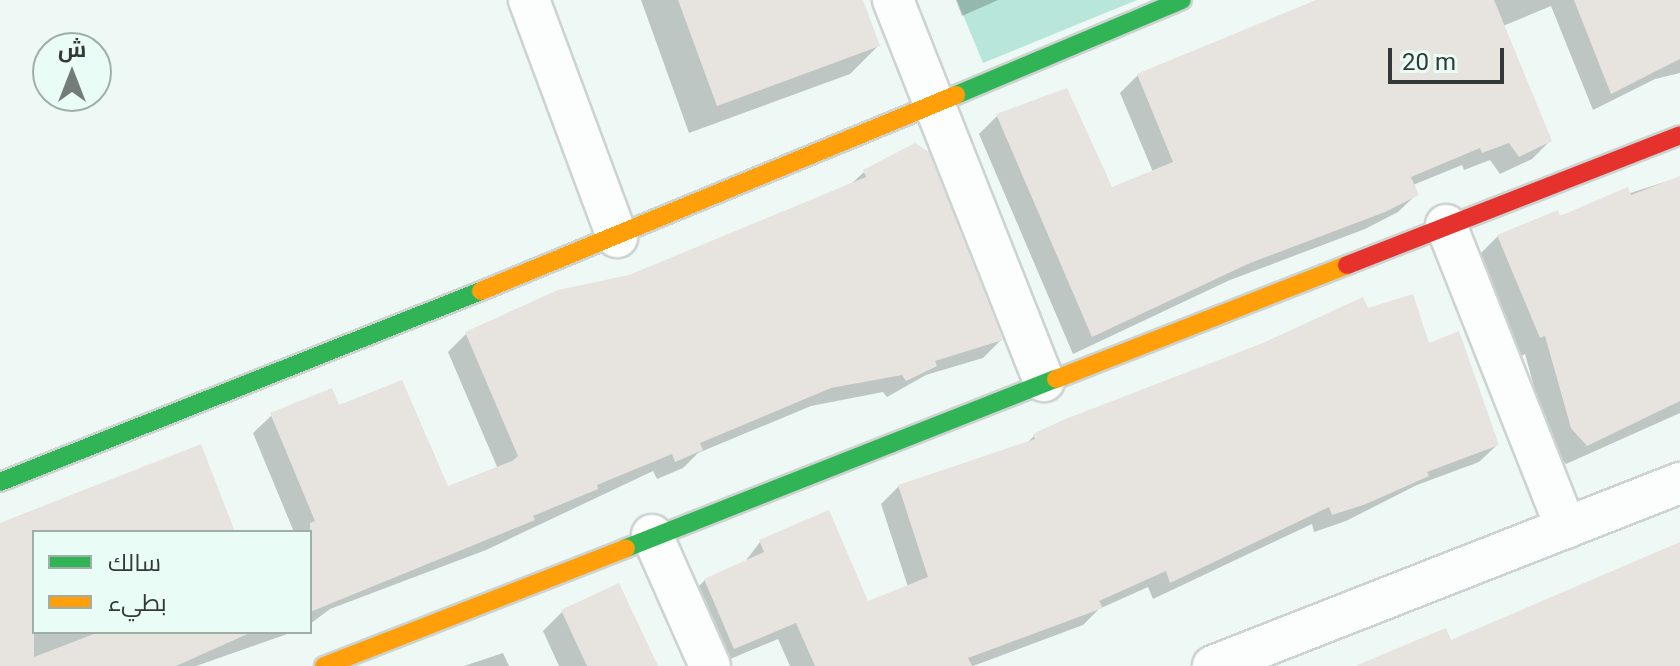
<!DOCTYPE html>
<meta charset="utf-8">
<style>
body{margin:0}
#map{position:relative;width:1680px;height:666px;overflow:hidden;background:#eef8f5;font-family:Roboto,Cairo,sans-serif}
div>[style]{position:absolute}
.green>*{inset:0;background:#b9e6da}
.shadow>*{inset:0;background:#0003}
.building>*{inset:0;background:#e7e3de}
.roads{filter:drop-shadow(2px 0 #ccd3d1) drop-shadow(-2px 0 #ccd3d1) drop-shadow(0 2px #ccd3d1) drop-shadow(0 -2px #ccd3d1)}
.street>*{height:40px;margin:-20px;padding:0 20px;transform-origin:20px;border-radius:20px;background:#fcfefe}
.fast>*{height:18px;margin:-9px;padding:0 9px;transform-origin:9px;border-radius:9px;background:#30b455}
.slow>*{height:18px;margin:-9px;padding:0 9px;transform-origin:9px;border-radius:9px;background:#ff9f0a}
.jam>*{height:18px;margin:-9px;padding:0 9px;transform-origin:9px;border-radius:9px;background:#e5322d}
span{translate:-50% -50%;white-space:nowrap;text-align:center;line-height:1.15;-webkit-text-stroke:8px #eafcf6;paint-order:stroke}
.legend{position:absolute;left:32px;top:530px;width:280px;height:104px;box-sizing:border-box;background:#eafcf6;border:2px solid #a0aeaa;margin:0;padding:10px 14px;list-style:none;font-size:24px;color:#323937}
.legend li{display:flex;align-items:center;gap:16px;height:40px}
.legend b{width:40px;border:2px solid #a0aeaa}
.north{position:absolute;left:32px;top:32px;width:80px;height:80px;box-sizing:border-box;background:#eafcf6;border:2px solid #a0aeaa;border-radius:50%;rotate:0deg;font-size:22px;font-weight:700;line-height:32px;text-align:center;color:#323937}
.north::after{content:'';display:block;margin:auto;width:28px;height:36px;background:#747c7a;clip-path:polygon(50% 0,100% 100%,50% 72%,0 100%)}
.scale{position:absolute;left:1388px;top:48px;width:116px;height:36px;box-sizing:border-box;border:4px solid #323937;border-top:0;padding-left:10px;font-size:24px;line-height:28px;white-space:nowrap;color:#323937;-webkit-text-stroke:6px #eafcf6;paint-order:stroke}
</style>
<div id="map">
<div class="green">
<div style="clip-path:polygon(957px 0,1137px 0,983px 63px)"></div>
</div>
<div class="shadow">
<div style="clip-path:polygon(641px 0,861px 0,878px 46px,850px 74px,689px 133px)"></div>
<div style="clip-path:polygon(956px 0,998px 0,962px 16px)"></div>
<div style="clip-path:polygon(1322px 0,1680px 0,1680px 73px,1655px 79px,1593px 110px,1551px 6px,1503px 26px,1550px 141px,1532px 159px,1500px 174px,1490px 160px,1464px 170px,1462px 165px,1413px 185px,1417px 194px,1398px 212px,1365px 229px,1230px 280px,1073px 354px,979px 134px,997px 116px,1111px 189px,1153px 172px,1120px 93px,1138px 75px)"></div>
<div style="clip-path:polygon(864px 172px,1001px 340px,983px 358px,926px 375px,887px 397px,883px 392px,811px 406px,698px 453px,683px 468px,657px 479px,653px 471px,486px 550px,330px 609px,310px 624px,310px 532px,294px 532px,253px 433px,272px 415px,338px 408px,447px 489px,498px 469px,448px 352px,466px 334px,629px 277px,850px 185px)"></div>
<div style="clip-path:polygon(1680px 177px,1680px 413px,1566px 464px,1551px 448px,1525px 354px,1520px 357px,1478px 256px,1498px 236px)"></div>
<div style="clip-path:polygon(1366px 311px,1428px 346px,1497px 445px,1479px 462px,1417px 485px,1346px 521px,1314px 532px,1312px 524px,1153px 599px,1148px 587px,1099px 609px,1083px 625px,973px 666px,790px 666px,778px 639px,716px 665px,687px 598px,705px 580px,744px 563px,760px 542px,867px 603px,908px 587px,881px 504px,899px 486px,1026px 444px,1034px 436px)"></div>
<div style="clip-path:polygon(0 525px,232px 532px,34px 532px,34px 632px,293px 632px,196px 666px,0 666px)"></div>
<div style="clip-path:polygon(562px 612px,653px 666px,559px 666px,543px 631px)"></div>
<div style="clip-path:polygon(503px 653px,509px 666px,464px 666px)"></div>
</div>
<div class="building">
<div style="clip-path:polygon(678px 0,863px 0,880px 46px,717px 106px)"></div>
<div style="clip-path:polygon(1316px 0,1494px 0,1552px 141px,1519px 157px,1509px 143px,1482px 153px,1480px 148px,1411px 177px,1419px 195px,1385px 212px,1250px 263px,1092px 337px,996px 114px,1067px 88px,1112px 187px,1173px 162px,1137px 74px)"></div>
<div style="clip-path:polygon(1574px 0,1680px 0,1680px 59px,1611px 94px)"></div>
<div style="clip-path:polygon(915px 143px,929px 152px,1003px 340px,935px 361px,937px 366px,906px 381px,902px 375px,831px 388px,700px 443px,703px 450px,675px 462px,672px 454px,597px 485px,598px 489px,533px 516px,535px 520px,310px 612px,310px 523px,315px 521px,270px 413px,332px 388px,339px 405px,402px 380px,448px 486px,512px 461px,518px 456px,465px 332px,558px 290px,629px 275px,866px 177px,863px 170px)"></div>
<div style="clip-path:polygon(1680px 176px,1680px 401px,1587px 446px,1571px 428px,1545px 336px,1540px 338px,1497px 235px,1558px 210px,1560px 216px,1628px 187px,1631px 195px)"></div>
<div style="clip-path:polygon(1413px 294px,1429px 343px,1459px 331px,1499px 445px,1427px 472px,1429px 476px,1366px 504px,1332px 515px,1329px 507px,1170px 583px,1166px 571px,1099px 601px,1103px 608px,968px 658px,972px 666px,815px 666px,796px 623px,734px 649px,704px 579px,764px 552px,759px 540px,829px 510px,868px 601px,928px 577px,898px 485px,1035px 439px,1033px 434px,1063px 420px,1263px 343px,1363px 297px,1368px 308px)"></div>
<div style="clip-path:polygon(201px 444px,235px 532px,34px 532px,34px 657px,99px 632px,252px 632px,176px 666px,0 666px,0 523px)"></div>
<div style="clip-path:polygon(1680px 542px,1680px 666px,1355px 666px,1446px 628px,1451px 640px)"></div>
<div style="clip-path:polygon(619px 583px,658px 666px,587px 666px,561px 610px)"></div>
</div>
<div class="roads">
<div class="street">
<div style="left:529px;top:0;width:253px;rotate:69.6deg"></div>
<div style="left:893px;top:0;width:410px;rotate:68.4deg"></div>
<div style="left:1446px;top:225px;width:326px;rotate:68.4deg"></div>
<div style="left:652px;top:535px;width:143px;rotate:66.1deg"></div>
<div style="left:1213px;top:666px;width:502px;rotate:-21.4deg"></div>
</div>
<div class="fast">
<div style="left:956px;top:95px;width:245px;rotate:-22.8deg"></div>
<div style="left:0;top:482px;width:518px;rotate:-21.66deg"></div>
<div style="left:626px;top:548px;width:462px;rotate:-21.5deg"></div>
</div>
<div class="slow">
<div style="left:481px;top:291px;width:514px;rotate:-22.42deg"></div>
<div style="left:1056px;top:379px;width:313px;rotate:-21.4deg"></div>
<div style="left:324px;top:666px;width:324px;rotate:-21.3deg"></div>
</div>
<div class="jam">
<div style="left:1347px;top:265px;width:357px;rotate:-21.3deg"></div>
</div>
</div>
<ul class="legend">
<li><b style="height:10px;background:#30b455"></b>سالك</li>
<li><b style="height:10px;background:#ff9f0a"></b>بطيء</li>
</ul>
<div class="north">ش</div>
<div class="scale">20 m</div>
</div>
